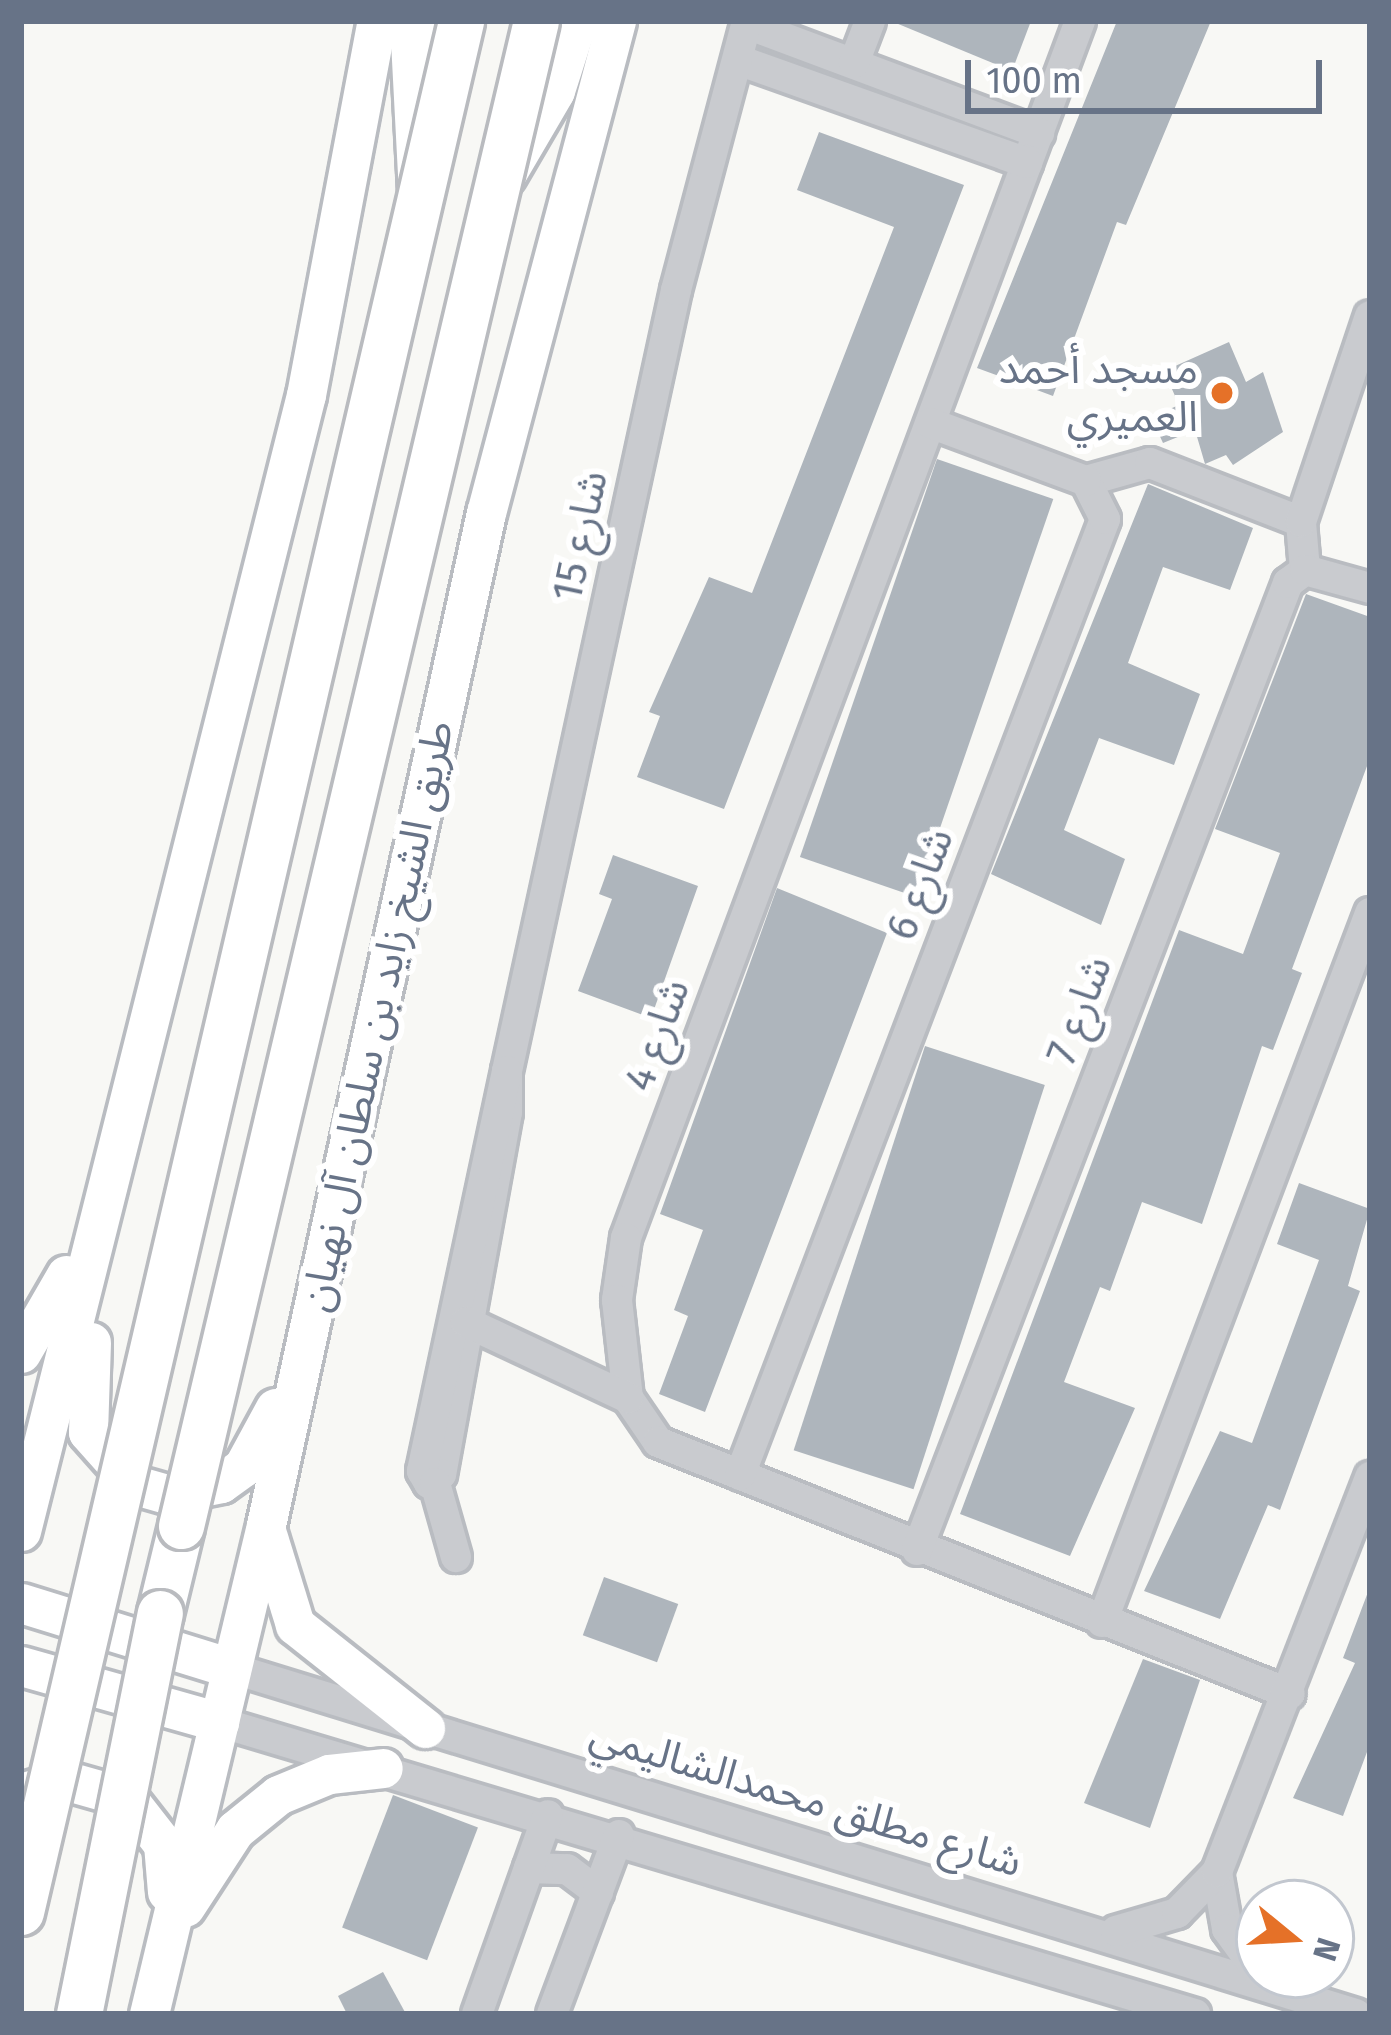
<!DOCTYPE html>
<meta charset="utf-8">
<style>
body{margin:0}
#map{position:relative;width:1391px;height:2035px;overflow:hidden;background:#f8f8f5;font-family:"Fira Sans","Noto Sans Arabic",sans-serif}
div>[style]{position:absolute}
.building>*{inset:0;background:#aeb5bc;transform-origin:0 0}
.roads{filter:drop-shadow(3px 0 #b9bcc1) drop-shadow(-3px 0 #b9bcc1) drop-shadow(0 3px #b9bcc1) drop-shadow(0 -3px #b9bcc1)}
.minor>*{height:30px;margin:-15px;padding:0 15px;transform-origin:15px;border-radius:15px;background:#c9cbcf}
.major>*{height:39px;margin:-19.5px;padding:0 19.5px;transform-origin:19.5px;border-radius:19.5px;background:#fff}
.highway>*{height:45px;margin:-22.5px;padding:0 22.5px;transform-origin:22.5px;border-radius:22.5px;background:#fff}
.bridges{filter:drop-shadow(3px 0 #b9bbbf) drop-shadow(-3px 0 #b9bbbf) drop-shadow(0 3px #b9bbbf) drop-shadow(0 -3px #b9bbbf)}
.highway-bridge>*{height:45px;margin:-22.5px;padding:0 22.5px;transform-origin:22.5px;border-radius:22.5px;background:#fff}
.dots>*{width:33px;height:33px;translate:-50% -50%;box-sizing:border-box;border:6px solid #fff;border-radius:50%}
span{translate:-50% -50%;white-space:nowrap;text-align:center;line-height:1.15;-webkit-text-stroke:12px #fff;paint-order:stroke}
.poi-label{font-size:42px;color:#677387}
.right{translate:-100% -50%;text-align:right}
.street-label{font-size:42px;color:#677387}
.frame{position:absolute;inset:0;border:24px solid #677387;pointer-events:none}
.north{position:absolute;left:1235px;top:1879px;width:120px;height:120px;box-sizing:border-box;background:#fff;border:3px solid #c2c7cf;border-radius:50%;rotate:108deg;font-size:33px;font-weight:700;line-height:48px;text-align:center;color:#677387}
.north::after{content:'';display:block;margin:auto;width:42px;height:54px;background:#e57128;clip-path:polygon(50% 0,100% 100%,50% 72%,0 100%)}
.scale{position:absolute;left:965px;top:60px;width:357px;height:54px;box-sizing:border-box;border:6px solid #677387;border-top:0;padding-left:15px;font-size:36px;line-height:42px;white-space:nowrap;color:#677387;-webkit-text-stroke:9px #fff;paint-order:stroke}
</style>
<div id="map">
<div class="building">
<div style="clip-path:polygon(891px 21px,1031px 21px,1012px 71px)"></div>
<div style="clip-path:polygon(1117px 21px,1211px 21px,1126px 225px,1117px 222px,1053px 396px,977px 368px)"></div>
<div style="clip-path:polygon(819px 132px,964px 185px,724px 809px,637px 777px,660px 716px,649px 712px,709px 577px,752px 593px,894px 227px,797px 190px)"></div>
<div style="clip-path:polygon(1229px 342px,1246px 382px,1263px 372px,1283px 432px,1233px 465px,1226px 455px,1205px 464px,1195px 430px,1163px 443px,1151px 417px,1179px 405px,1164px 371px)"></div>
<div style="left:937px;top:459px;width:123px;height:421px;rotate:19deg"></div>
<div style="clip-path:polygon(1148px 484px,1253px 528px,1230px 590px,1163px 567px,1128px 663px,1200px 694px,1174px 765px,1099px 738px,1064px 830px,1125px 859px,1101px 925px,991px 874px)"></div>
<div style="clip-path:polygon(1306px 594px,1370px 617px,1370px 758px,1292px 969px,1302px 973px,1273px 1050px,1262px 1046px,1202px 1224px,1142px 1202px,1110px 1291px,1100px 1287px,1064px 1382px,1135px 1408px,1070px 1556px,960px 1514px,1179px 930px,1243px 954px,1280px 853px,1215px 829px)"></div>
<div style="clip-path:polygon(613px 855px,698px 886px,651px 1018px,578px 991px,612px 899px,599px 894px)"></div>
<div style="clip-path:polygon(777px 888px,887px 933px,705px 1412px,659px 1394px,688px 1316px,674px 1310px,703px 1230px,660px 1214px)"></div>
<div style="left:925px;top:1046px;width:126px;height:425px;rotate:18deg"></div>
<div style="clip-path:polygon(1299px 1183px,1370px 1209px,1348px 1286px,1360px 1291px,1280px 1510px,1268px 1505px,1220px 1619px,1144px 1591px,1220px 1431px,1252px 1443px,1319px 1260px,1277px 1244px)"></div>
<div style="left:604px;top:1577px;width:79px;height:62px;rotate:20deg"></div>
<div style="clip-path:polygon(1368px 1592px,1370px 1744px,1343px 1816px,1293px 1798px,1355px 1663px,1343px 1658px)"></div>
<div style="clip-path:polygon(1143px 1659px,1200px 1680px,1150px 1828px,1084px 1803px)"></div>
<div style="left:393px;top:1795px;width:91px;height:142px;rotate:21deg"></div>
<div style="clip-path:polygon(383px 1972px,406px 2014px,347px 2014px,338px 1996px)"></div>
</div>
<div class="roads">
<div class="minor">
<div style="left:1080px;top:21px;width:1299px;rotate:110.46deg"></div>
<div style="left:626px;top:1238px;width:63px;rotate:98.3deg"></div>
<div style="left:617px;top:1300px;width:99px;rotate:83.6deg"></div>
<div style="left:628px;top:1398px;width:53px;rotate:55.7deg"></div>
<div style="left:658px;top:1442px;width:680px;rotate:21.74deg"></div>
<div style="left:747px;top:24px;width:312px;rotate:20.5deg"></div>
<div style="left:738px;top:60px;width:307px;rotate:19.6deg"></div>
<div style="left:854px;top:63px;width:45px;rotate:-69.1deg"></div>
<div style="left:1086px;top:481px;width:66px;rotate:-15.7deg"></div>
<div style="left:1150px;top:463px;width:162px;rotate:21.3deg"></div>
<div style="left:1305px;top:570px;width:48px;rotate:-94.8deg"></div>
<div style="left:1301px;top:522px;width:217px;rotate:-71.5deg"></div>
<div style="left:507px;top:1071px;width:799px;rotate:-77.79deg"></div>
<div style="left:676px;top:290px;width:278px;rotate:-75.2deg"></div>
<div style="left:507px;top:1071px;width:41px;rotate:90deg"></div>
<div style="left:507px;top:1112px;width:368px;rotate:100.3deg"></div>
<div style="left:441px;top:1474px;width:15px;rotate:143deg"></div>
<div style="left:429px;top:1483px;width:14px;rotate:-120deg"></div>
<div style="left:422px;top:1471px;width:409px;rotate:-78deg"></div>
<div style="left:466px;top:1322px;width:179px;rotate:25.1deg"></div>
<div style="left:740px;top:1475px;width:1023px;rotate:-69.1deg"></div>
<div style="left:1105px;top:519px;width:42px;rotate:-116.6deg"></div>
<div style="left:1086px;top:481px;width:166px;rotate:-159.6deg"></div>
<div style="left:435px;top:1483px;width:77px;rotate:74.2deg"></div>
<div style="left:917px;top:1550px;width:1036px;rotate:-69.01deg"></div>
<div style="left:1288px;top:583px;width:21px;rotate:-37deg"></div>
<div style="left:1305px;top:570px;width:67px;rotate:15.5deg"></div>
<div style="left:1102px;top:1622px;width:758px;rotate:-69.29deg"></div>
<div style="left:231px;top:1668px;width:1177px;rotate:17.1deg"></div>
<div style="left:219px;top:1722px;width:1019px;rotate:16.66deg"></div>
<div style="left:529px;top:1868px;width:38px;rotate:2deg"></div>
<div style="left:567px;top:1869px;width:39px;rotate:37deg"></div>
<div style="left:1217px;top:1872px;width:58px;rotate:80deg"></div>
<div style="left:1227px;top:1929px;width:54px;rotate:54deg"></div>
<div style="left:1116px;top:1931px;width:64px;rotate:-16.4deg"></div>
<div style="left:1177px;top:1913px;width:57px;rotate:-45.7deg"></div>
<div style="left:1217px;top:1872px;width:424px;rotate:-68.8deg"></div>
<div style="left:477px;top:2014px;width:211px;rotate:-70.4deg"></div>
<div style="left:552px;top:2014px;width:191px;rotate:-69.5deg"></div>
</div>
<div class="major">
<div style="left:91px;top:1342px;width:90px;rotate:91.9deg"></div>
<div style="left:88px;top:1432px;width:71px;rotate:48.4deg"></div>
<div style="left:135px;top:1485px;width:33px;rotate:16deg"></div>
<div style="left:167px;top:1494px;width:55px;rotate:-11.5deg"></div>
<div style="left:221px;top:1483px;width:27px;rotate:-36deg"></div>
<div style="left:243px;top:1467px;width:67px;rotate:-61.5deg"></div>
<div style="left:21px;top:1353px;width:90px;rotate:-60deg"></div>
<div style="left:21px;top:1531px;width:1171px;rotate:-75.92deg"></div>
<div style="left:306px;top:395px;width:381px;rotate:-79.3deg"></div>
<div style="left:268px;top:1537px;width:92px;rotate:72.9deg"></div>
<div style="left:295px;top:1625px;width:166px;rotate:38.4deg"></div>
<div style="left:21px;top:1603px;width:220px;rotate:17.2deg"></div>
<div style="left:21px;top:1666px;width:206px;rotate:15.8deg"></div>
<div style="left:21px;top:1793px;width:45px;rotate:-16.8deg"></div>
<div style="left:64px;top:1780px;width:66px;rotate:15.9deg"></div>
<div style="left:127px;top:1798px;width:58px;rotate:52deg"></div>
<div style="left:163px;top:1844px;width:48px;rotate:85.2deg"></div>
<div style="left:185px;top:1907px;width:92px;rotate:-57deg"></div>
<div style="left:235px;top:1830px;width:55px;rotate:-39.1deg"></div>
<div style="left:278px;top:1795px;width:55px;rotate:-22.4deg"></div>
<div style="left:329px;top:1774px;width:54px;rotate:-6.3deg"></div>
<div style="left:149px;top:2014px;width:503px;rotate:-76.54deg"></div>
<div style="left:266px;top:1525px;width:1036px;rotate:-77.74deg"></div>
<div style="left:486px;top:513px;width:509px;rotate:-75.2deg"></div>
</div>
<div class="highway">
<div style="left:412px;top:21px;width:170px;rotate:87deg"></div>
<div style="left:503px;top:174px;width:97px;rotate:-59.7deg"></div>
<div style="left:552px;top:90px;width:72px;rotate:-72.3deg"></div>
<div style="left:160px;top:1613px;width:89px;rotate:-76.4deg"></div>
</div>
</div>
<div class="bridges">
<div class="highway-bridge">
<div style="left:181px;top:1526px;width:1546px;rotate:-76.73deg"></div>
<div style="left:21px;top:1912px;width:1942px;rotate:-76.9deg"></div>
<div style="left:79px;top:2014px;width:409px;rotate:-78.6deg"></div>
</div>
</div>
<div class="dots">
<div style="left:1222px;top:393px;background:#e57128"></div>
</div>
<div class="poi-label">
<span class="right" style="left:1198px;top:393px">مسجد أحمد<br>العميري</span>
</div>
<div class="street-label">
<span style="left:580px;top:536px;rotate:-78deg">شارع 15</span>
<span style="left:920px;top:884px;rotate:-69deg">شارع 6</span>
<span style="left:1079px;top:1010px;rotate:-69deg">شارع 7</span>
<span style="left:377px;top:1016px;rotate:-78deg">طريق الشيخ زايد بن سلطان آل نهيان</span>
<span style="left:657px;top:1035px;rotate:-70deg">شارع 4</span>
<span style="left:806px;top:1798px;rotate:17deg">شارع مطلق محمدالشاليمي</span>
</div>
<div class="frame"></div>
<div class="north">N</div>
<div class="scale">100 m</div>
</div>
